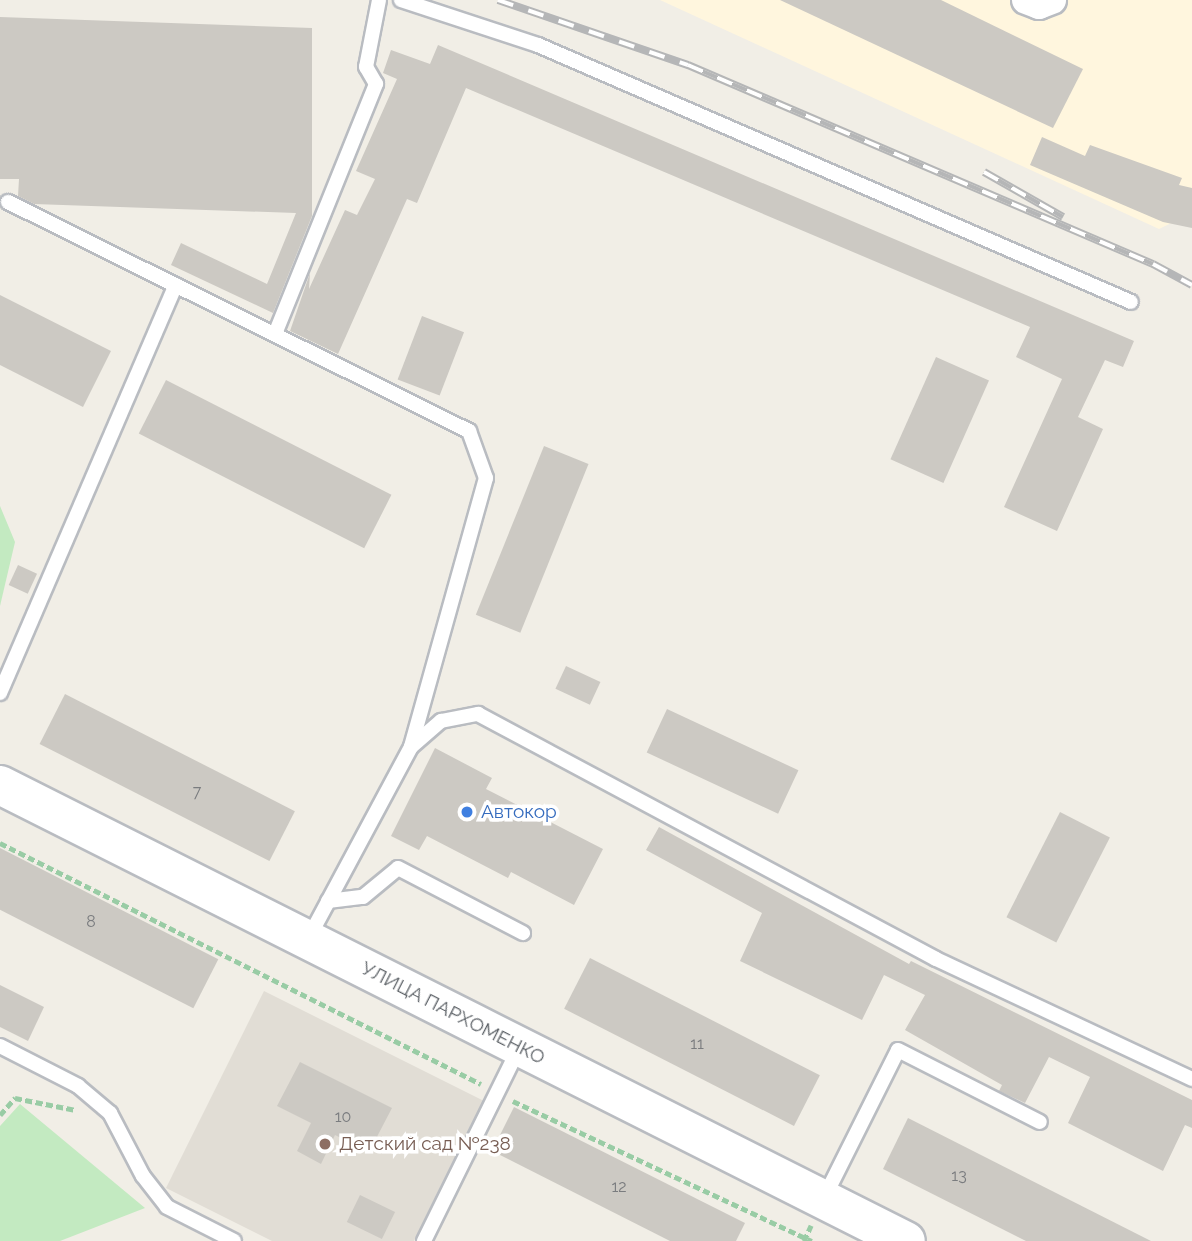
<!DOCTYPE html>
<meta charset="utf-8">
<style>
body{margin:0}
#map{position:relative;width:1192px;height:1241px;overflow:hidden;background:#f1eee6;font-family:Raleway,sans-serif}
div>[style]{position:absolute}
.commercial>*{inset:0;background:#fff6de}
.education>*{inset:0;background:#e1ddd5}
.green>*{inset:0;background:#c3eac1}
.building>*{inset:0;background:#ccc9c3;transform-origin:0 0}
.path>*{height:4.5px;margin-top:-2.25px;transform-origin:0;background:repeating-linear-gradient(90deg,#99cca5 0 7px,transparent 0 10.5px)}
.roads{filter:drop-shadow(2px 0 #b9bcc1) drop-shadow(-2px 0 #b9bcc1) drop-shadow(0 2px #b9bcc1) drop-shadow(0 -2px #b9bcc1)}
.lane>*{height:14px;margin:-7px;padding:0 7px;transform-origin:7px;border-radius:7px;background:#fff}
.street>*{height:28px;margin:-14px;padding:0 14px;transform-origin:14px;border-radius:14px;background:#fff}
.secondary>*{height:38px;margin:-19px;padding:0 19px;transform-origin:19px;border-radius:19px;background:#fff}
.rail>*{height:8px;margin-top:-4px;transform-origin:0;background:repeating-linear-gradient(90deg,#fff 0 16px,#b5b6b7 0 32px);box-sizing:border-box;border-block:2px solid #b5b6b7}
.dots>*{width:19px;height:19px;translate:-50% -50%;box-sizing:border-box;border:4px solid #fff;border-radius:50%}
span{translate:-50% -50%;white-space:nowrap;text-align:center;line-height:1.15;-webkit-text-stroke:7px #fff;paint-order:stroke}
.number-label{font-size:16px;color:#7a7c7f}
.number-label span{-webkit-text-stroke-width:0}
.shop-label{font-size:19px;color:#366cbe}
.left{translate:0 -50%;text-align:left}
.street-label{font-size:19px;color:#5e6368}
.education-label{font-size:19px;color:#785e54}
</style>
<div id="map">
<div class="commercial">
<div style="clip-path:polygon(660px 0,1192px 0,1192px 213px,1159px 229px)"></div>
</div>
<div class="education">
<div style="clip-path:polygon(264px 991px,484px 1101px,414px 1241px,272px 1241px,166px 1188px)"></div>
</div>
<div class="green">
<div style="clip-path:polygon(0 506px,15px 542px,0 606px)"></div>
<div style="clip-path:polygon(20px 1104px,145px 1208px,60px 1241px,0 1241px,0 1126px)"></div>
</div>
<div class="building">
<div style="clip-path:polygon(780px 0,941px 0,1083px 69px,1053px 128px)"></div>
<div style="clip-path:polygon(0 17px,312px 28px,312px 216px,273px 313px,171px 265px,181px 243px,267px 284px,296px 213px,34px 204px,18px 196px,19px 179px,0 179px)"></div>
<div style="clip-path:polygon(438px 45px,1134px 341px,1123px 367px,1105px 360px,1078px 417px,1103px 429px,1057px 531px,1004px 507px,1062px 379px,1016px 357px,1030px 327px,466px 88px,417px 203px,407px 199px,338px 354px,290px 331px,310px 273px,309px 289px,345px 210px,357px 215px,375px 179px,356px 171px,397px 79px,383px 73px,391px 50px,430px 64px)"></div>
<div style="clip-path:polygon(1042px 137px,1085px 156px,1090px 145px,1182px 178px,1179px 185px,1192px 188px,1192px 228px,1163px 222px,1030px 165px)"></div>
<div style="clip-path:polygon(0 295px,111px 351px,83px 407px,0 365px)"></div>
<div style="left:422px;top:316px;width:45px;height:68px;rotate:21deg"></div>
<div style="left:936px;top:357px;width:58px;height:112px;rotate:24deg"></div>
<div style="left:166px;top:380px;width:253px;height:60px;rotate:27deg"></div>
<div style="left:544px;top:446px;width:48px;height:182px;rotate:22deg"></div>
<div style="left:18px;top:565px;width:21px;height:22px;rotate:25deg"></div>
<div style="left:566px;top:666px;width:38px;height:25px;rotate:25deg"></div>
<div style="left:65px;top:694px;width:258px;height:56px;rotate:27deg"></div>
<div style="left:667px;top:709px;width:145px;height:48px;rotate:25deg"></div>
<div style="clip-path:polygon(435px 748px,492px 778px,486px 789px,603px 849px,574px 905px,511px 872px,508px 878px,427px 836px,419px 850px,391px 836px)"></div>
<div style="left:1060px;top:812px;width:56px;height:118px;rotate:27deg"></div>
<div style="clip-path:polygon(659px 827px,909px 964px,911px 961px,1192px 1100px,1192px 1128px,1185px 1125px,1163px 1171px,1068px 1123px,1090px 1077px,1049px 1057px,1025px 1103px,999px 1091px,1002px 1085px,905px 1030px,925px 995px,884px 975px,862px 1020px,740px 961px,762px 913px,646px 850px)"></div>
<div style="left:0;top:848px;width:245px;height:55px;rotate:27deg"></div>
<div style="left:590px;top:958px;width:258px;height:57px;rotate:27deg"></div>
<div style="clip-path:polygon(0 985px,44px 1007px,28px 1041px,0 1027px)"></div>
<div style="clip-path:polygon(300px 1062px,392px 1108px,369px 1152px,335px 1135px,321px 1164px,297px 1151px,311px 1123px,277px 1106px)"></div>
<div style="clip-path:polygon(514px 1107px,745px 1223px,736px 1241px,670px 1241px,492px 1151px)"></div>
<div style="clip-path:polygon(908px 1118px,1151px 1241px,1026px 1241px,883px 1169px)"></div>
<div style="left:360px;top:1195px;width:39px;height:30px;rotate:26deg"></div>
</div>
<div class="path">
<div style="left:0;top:843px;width:538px;rotate:26.61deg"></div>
<div style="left:513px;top:1101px;width:330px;rotate:25.1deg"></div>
<div style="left:0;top:1115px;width:23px;rotate:-49deg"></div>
<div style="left:15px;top:1098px;width:62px;rotate:11.1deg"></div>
<div style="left:804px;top:1241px;width:17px;rotate:-66deg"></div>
</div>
<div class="roads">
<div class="lane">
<div style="left:401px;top:0;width:144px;rotate:18.2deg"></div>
<div style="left:538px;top:45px;width:646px;rotate:23.43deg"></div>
<div style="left:8px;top:202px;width:515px;rotate:26.42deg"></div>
<div style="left:469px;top:431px;width:50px;rotate:70.1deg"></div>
<div style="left:486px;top:478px;width:279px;rotate:105.6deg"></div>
<div style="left:275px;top:334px;width:270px;rotate:-68deg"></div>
<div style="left:376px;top:84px;width:20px;rotate:-120deg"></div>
<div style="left:366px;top:67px;width:68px;rotate:-79deg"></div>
<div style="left:0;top:693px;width:444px;rotate:-66.7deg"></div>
<div style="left:328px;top:901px;width:35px;rotate:-7deg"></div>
<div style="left:363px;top:897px;width:45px;rotate:-39.6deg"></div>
<div style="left:398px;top:868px;width:141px;rotate:27.5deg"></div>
<div style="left:308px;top:939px;width:218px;rotate:-61.8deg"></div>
<div style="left:411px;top:747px;width:40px;rotate:-41deg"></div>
<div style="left:441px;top:721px;width:38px;rotate:-11deg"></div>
<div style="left:478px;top:714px;width:519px;rotate:28.14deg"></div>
<div style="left:936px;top:959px;width:283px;rotate:25.1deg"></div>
<div style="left:0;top:1046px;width:88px;rotate:27.1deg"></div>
<div style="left:78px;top:1086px;width:42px;rotate:40.2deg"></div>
<div style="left:110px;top:1113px;width:71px;rotate:62.4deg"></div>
<div style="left:143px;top:1176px;width:39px;rotate:52deg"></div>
<div style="left:167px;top:1207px;width:75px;rotate:26.9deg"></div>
<div style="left:824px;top:1198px;width:165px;rotate:-63.4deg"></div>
<div style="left:898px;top:1050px;width:159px;rotate:26.9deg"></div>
<div style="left:424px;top:1241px;width:215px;rotate:-63.8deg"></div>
</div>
<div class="street">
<div style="left:1026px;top:0;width:14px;rotate:21deg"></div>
<div style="left:1039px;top:5px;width:14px;rotate:-21deg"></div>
</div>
<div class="secondary">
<div style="left:0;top:785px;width:1014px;rotate:26.72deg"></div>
</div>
</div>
<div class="rail">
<div style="left:498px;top:0;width:201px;rotate:18.9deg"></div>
<div style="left:688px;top:65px;width:506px;rotate:23.17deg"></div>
<div style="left:1153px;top:264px;width:44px;rotate:28.3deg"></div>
<div style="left:984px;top:172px;width:91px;rotate:29.7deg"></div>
</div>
<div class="dots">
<div style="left:467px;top:812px;background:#3f7fe0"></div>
<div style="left:325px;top:1144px;background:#8d6e63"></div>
</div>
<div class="number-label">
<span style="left:197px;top:792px">7</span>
<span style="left:91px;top:922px">8</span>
<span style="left:697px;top:1044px">11</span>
<span style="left:343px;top:1117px">10</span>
<span style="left:959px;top:1176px">13</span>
<span style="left:619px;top:1187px">12</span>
</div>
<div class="shop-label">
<span class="left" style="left:481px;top:812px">Автокор</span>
</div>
<div class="street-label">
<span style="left:453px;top:1013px;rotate:27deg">УЛИЦА ПАРХОМЕНКО</span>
</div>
<div class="education-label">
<span class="left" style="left:339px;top:1144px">Детский сад №238</span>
</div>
</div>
